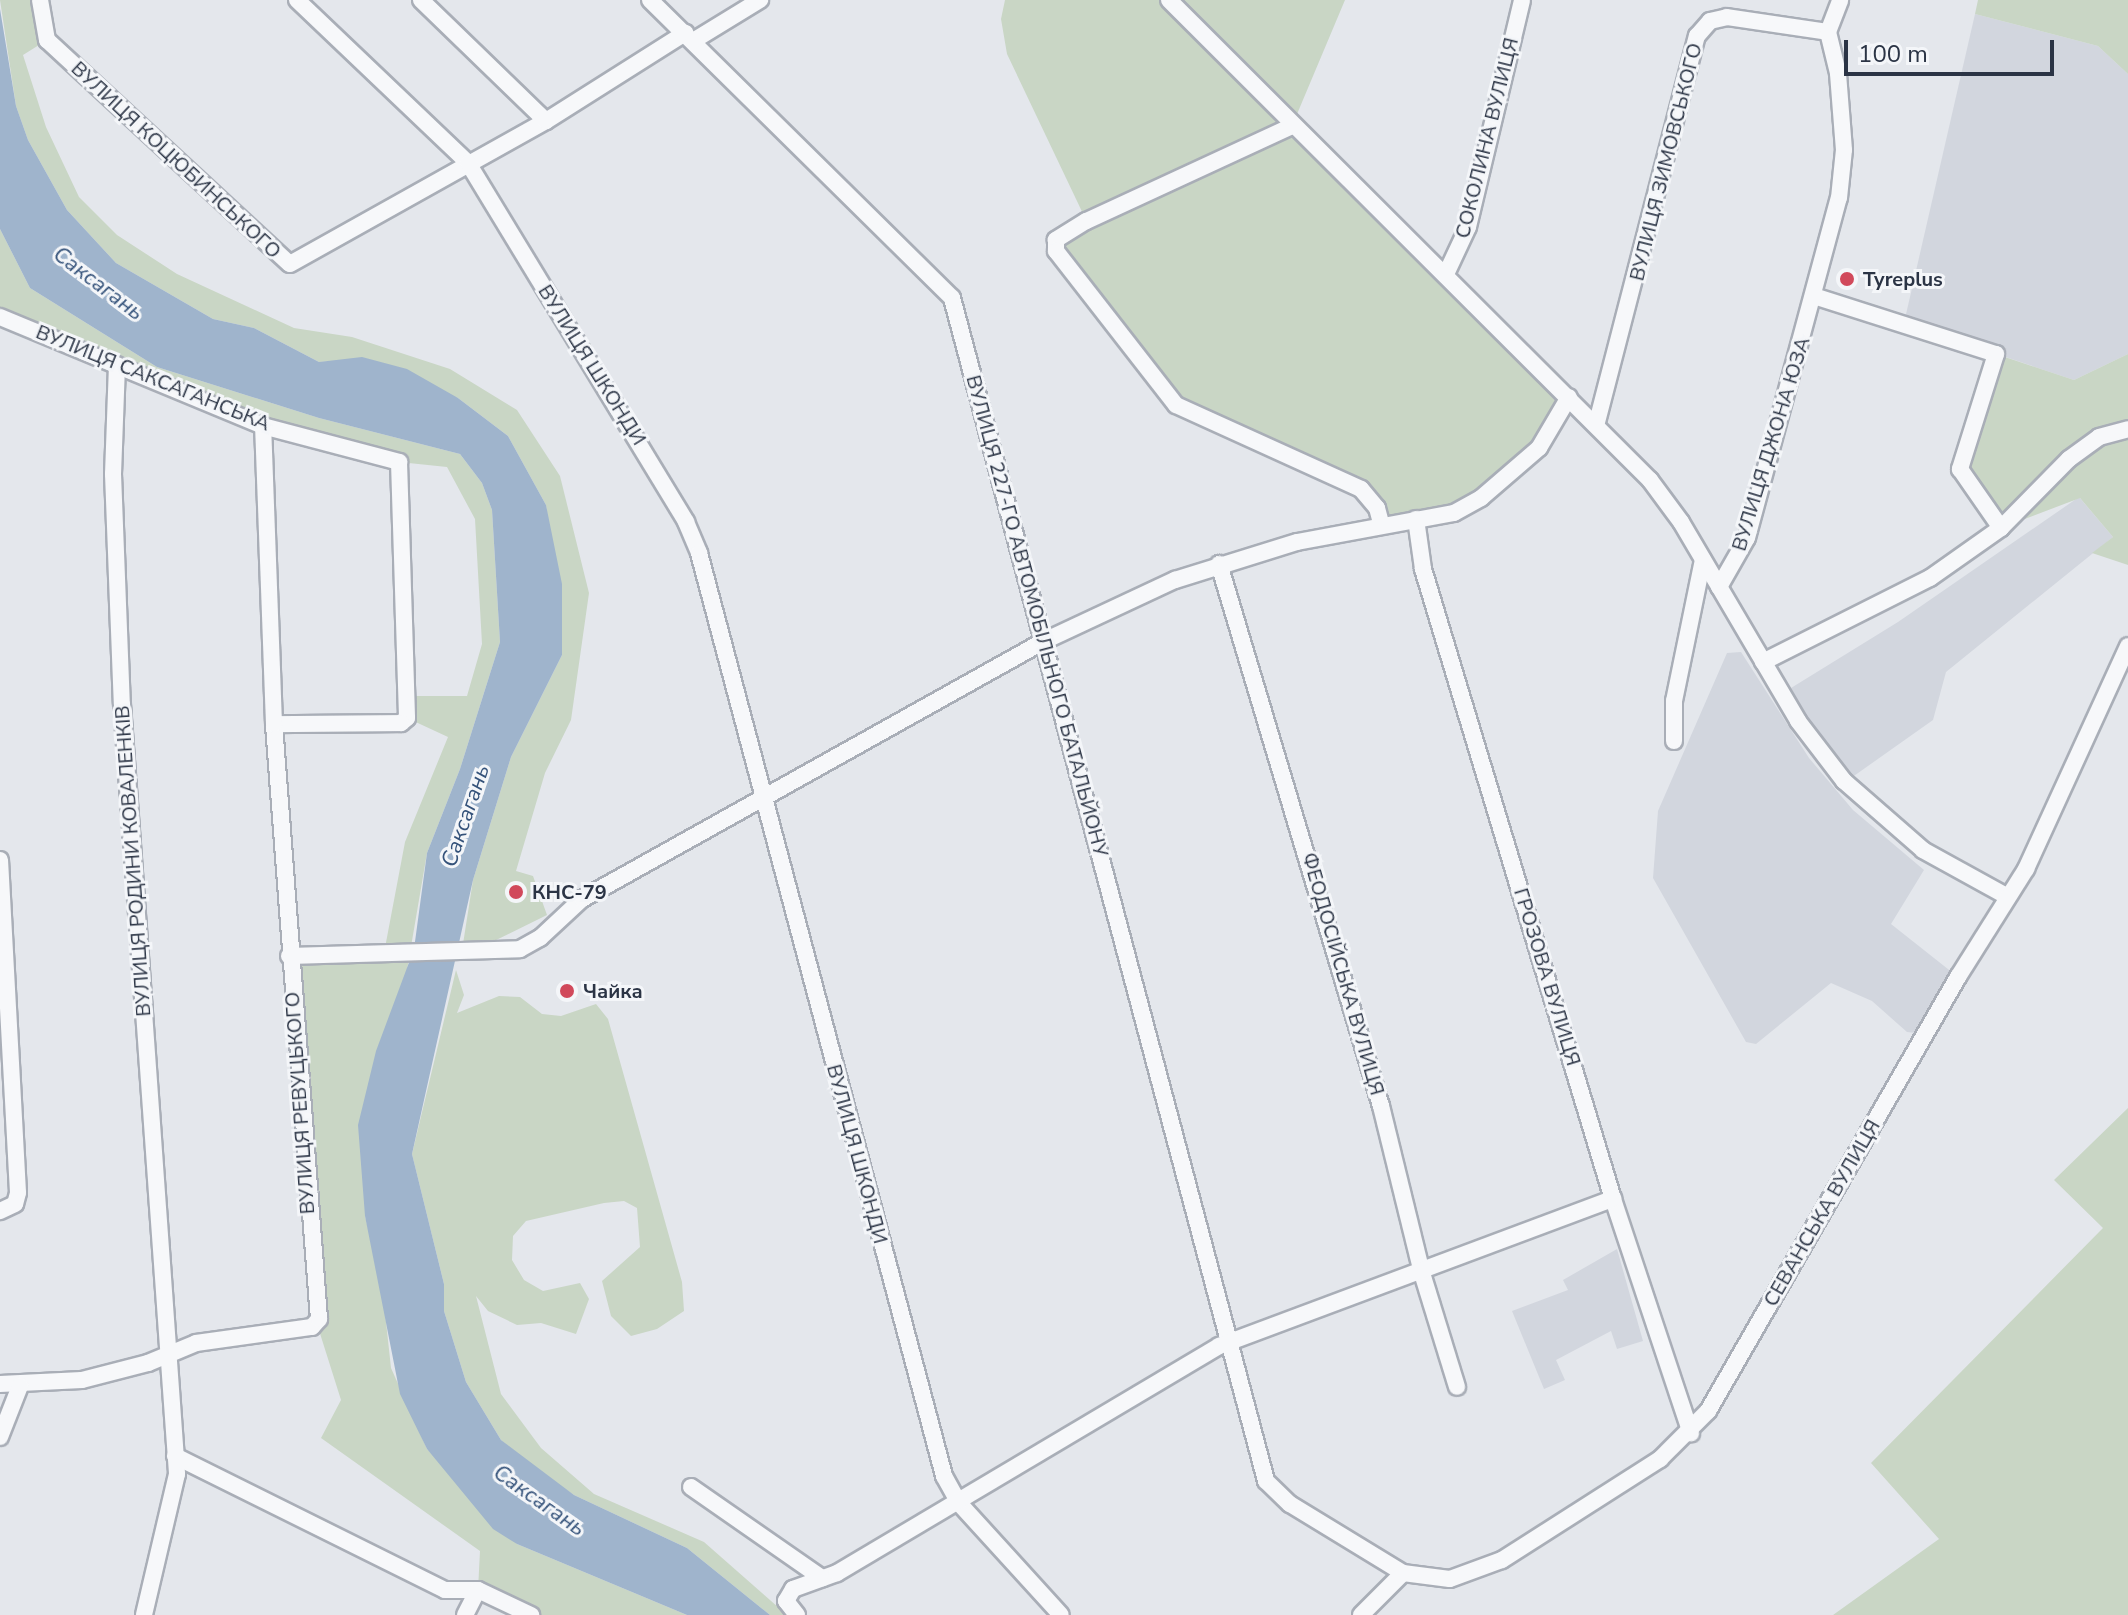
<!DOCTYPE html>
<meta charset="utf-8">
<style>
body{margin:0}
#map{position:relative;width:2128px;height:1615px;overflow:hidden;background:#e4e7ec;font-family:"Nunito Sans",sans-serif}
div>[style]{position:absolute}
.built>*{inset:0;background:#d2d6de}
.green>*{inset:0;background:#c9d6c5}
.water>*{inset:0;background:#9fb4cc}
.roads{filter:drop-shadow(2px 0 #a9aeb7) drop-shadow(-2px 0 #a9aeb7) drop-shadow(0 2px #a9aeb7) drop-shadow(0 -2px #a9aeb7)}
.minor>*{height:16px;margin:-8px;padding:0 8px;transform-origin:8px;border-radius:8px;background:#f7f8fa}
.dots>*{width:22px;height:22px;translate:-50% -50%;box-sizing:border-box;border:4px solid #f4f6f9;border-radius:50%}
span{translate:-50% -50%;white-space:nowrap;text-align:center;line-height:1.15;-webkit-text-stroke:6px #f4f6f9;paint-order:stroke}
.street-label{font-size:20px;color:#2b3445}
.poi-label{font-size:20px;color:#2b3445;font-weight:700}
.left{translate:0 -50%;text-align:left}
.water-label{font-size:22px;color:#34527a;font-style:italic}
.scale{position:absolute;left:1844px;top:40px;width:210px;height:36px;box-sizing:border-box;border:4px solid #2b3445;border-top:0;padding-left:10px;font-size:24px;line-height:28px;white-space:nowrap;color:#2b3445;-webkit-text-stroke:6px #f4f6f9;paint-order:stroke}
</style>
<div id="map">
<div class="built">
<div style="clip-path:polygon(1975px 14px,2098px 46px,2128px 74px,2128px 354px,2074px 380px,1904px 323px)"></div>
<div style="clip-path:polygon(2079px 497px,2113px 537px,1946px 672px,1933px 720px,1851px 778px,1824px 749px,1791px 688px,1898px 622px)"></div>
<div style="clip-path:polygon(1741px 652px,1809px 758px,1853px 810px,1924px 870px,1891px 924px,1958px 977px,1925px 1034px,1907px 1032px,1872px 1001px,1831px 983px,1756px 1044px,1746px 1042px,1653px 878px,1658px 811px,1727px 653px)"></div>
<div style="clip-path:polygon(1617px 1249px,1643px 1341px,1617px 1349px,1611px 1331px,1556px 1360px,1565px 1380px,1544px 1389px,1512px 1311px,1568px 1290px,1563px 1280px)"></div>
</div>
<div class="green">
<div style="clip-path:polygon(0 0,40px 0,47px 40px,23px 55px,46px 127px,79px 197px,117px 235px,177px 274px,294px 328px,352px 337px,450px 369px,517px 410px,560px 476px,589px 593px,571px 720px,545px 773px,516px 871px,533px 876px,547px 915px,490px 943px,463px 944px,473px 880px,511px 757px,562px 655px,546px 505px,508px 436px,458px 398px,338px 361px,319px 362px,254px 328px,213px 319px,116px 263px,67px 210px,28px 140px,16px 106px)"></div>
<div style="clip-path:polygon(1005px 0,1345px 0,1292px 126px,1569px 397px,1551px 430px,1454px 513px,1381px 523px,1369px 496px,1195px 418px,1056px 251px,1086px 220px,1007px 54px,1001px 19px)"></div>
<div style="clip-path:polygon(1978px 0,2128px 0,2128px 74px,2098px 46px,1975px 14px)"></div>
<div style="clip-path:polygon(0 229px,30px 288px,157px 367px,319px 418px,460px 454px,482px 483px,492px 510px,500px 642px,460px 769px,427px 853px,365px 1216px,382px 1285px,391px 1368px,427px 1449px,517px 1544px,687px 1615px,531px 1615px,478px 1590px,480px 1551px,321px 1438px,341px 1400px,317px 1324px,289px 956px,384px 953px,405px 842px,448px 737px,407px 718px,409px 696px,467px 696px,482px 644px,475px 519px,447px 467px,399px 462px,263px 426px,0 317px)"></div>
<div style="clip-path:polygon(1996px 354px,2074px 380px,2128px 354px,2128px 565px,2092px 553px,2113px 537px,2080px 498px,2001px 528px,1960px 469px)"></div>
<div style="clip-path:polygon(456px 970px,464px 995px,457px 1013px,499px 996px,520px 997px,542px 1014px,561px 1016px,596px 1004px,608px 1019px,682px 1282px,684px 1311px,657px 1329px,631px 1336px,611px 1316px,602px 1281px,640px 1247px,637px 1208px,624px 1201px,604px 1203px,526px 1221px,513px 1236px,512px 1260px,524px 1280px,543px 1291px,580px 1283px,589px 1299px,576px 1334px,541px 1323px,517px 1325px,488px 1311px,476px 1296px,501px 1394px,541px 1448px,594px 1494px,704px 1542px,787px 1615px,770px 1615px,687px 1548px,574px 1495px,533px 1468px,501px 1440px,466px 1382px,444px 1311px,444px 1284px,412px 1154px)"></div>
<div style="clip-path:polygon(2128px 1108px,2128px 1615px,1833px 1615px,1939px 1539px,1871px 1463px,2103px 1228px,2054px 1180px)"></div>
</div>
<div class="water">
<div style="clip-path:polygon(0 9px,16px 106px,28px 140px,67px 210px,116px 263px,213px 319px,254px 328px,319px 362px,362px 357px,407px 369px,458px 398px,508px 436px,546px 505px,562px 584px,562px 655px,511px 757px,473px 880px,412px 1154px,444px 1284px,444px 1311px,466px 1382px,501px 1440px,574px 1495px,687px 1548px,770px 1615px,687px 1615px,517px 1544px,493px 1529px,427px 1449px,400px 1394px,365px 1216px,358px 1125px,376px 1051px,414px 949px,427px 853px,460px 769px,500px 642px,492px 510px,482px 483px,460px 454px,319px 418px,157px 367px,30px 288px,0 229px)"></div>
</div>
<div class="roads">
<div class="minor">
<div style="left:40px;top:0;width:41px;rotate:80.1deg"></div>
<div style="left:47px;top:40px;width:330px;rotate:42.7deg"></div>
<div style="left:290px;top:264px;width:293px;rotate:-29.2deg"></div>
<div style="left:546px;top:121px;width:165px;rotate:-32.3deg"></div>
<div style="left:297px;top:0;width:236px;rotate:43.6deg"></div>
<div style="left:468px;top:163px;width:420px;rotate:58.7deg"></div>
<div style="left:686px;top:522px;width:34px;rotate:67deg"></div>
<div style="left:699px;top:553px;width:955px;rotate:75.13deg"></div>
<div style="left:944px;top:1476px;width:31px;rotate:61deg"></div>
<div style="left:959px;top:1503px;width:151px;rotate:47.7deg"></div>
<div style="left:421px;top:0;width:174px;rotate:44.1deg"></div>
<div style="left:650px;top:0;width:424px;rotate:44.6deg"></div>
<div style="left:952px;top:298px;width:1224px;rotate:75.13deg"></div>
<div style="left:1266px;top:1481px;width:33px;rotate:44deg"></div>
<div style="left:1290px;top:1504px;width:132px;rotate:31.4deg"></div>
<div style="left:1169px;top:0;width:680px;rotate:44.94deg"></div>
<div style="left:1650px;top:480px;width:52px;rotate:53.6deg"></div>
<div style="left:1681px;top:522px;width:231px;rotate:59.5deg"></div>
<div style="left:1798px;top:721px;width:76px;rotate:52.5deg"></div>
<div style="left:1844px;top:781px;width:105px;rotate:41.1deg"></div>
<div style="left:1923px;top:850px;width:97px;rotate:28.9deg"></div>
<div style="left:693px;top:41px;width:79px;rotate:-31.5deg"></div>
<div style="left:1292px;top:126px;width:227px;rotate:155.2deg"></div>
<div style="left:1086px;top:221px;width:36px;rotate:148deg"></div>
<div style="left:1056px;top:240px;width:11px;rotate:90deg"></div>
<div style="left:1056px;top:251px;width:195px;rotate:52.1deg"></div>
<div style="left:1176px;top:405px;width:203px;rotate:24.4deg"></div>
<div style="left:1361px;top:489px;width:25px;rotate:50deg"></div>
<div style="left:1377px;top:508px;width:16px;rotate:75deg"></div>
<div style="left:1446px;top:274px;width:52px;rotate:-64.9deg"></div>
<div style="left:1468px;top:227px;width:233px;rotate:-76.6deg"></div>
<div style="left:1814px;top:296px;width:191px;rotate:17.7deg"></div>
<div style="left:1996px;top:354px;width:121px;rotate:107.4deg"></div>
<div style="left:1960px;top:469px;width:72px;rotate:55.2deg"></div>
<div style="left:0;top:317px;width:285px;rotate:22.5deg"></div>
<div style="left:263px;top:426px;width:141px;rotate:14.8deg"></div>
<div style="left:399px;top:462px;width:256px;rotate:88.2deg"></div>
<div style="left:407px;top:718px;width:8px;rotate:140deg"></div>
<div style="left:401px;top:723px;width:127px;rotate:179.5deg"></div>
<div style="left:117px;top:365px;width:109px;rotate:92.1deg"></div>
<div style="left:113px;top:474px;width:230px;rotate:87.8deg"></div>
<div style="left:122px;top:704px;width:772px;rotate:85.91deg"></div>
<div style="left:177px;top:1474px;width:145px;rotate:103.2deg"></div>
<div style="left:1597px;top:422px;width:399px;rotate:-75.5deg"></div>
<div style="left:1697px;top:36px;width:20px;rotate:-49deg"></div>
<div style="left:1710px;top:21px;width:17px;rotate:-13deg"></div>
<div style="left:1727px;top:17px;width:102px;rotate:8.4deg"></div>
<div style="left:1416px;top:519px;width:50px;rotate:82deg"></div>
<div style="left:1423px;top:569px;width:658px;rotate:73.22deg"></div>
<div style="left:1613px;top:1199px;width:247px;rotate:71.6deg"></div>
<div style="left:1219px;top:564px;width:566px;rotate:73.36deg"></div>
<div style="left:1381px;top:1106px;width:172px;rotate:76.2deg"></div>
<div style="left:1422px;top:1273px;width:119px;rotate:72.9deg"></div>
<div style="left:1719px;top:587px;width:56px;rotate:-60.3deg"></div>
<div style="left:1747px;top:538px;width:352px;rotate:-74.9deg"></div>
<div style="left:1839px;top:198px;width:48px;rotate:-84.1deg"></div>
<div style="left:1844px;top:150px;width:77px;rotate:-94.5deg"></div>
<div style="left:1838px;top:73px;width:42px;rotate:-103.7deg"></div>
<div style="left:1828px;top:32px;width:34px;rotate:-69deg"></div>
<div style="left:1763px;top:662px;width:187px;rotate:-26.7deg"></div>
<div style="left:1930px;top:578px;width:87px;rotate:-35.2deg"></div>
<div style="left:2001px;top:528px;width:97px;rotate:-45.4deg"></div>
<div style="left:2069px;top:459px;width:37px;rotate:-36deg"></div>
<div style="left:2099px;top:437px;width:30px;rotate:-15deg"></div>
<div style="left:1674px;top:741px;width:40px;rotate:-90deg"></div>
<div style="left:1674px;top:701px;width:144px;rotate:-78.4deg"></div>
<div style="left:0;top:860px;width:333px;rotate:86.9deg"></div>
<div style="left:18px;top:1193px;width:11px;rotate:105deg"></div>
<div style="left:15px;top:1204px;width:17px;rotate:155deg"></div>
<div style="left:289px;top:956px;width:231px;rotate:-1.7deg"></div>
<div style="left:520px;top:949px;width:23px;rotate:-29deg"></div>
<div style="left:540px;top:938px;width:57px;rotate:-42.9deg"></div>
<div style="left:582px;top:899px;width:529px;rotate:-29.18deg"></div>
<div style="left:1044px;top:641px;width:145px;rotate:-25deg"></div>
<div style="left:1175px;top:580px;width:128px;rotate:-17.3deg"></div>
<div style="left:1297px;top:542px;width:160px;rotate:-10.5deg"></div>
<div style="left:1454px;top:513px;width:31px;rotate:-29deg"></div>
<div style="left:1481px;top:498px;width:77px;rotate:-40.8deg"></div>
<div style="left:1539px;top:448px;width:59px;rotate:-59.5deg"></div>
<div style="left:0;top:1384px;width:82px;rotate:-2.8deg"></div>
<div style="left:82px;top:1380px;width:68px;rotate:-14.4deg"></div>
<div style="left:148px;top:1363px;width:52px;rotate:-22.6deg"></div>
<div style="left:196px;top:1343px;width:117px;rotate:-7.9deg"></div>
<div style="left:312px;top:1327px;width:11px;rotate:-49deg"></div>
<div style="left:319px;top:1319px;width:597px;rotate:-94.33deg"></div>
<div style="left:274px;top:724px;width:298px;rotate:-92.1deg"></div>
<div style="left:0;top:1437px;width:55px;rotate:-68.6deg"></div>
<div style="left:175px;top:1456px;width:301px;rotate:26.4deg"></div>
<div style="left:445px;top:1590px;width:33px"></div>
<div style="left:478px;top:1590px;width:59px;rotate:25.3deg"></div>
<div style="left:691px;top:1487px;width:160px;rotate:34.8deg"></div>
<div style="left:465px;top:1615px;width:28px;rotate:-63deg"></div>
<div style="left:797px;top:1615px;width:18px;rotate:-128deg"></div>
<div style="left:786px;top:1601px;width:14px;rotate:-60deg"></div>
<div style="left:793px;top:1589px;width:47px;rotate:-20deg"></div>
<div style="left:837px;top:1573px;width:444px;rotate:-30.7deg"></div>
<div style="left:1219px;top:1346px;width:421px;rotate:-20.5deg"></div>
<div style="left:1361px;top:1615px;width:59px;rotate:-45deg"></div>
<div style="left:1403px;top:1573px;width:47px;rotate:7.3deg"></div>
<div style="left:1450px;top:1579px;width:55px;rotate:-20.1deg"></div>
<div style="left:1502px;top:1560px;width:188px;rotate:-32.6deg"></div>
<div style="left:1660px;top:1459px;width:68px;rotate:-45deg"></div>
<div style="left:1708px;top:1411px;width:501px;rotate:-60.06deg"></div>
<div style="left:1958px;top:977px;width:128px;rotate:-57.8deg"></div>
<div style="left:2026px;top:869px;width:245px;rotate:-65.4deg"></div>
</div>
</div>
<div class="dots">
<div style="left:1847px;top:279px;background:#d1495b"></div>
<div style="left:516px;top:892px;background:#d1495b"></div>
<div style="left:567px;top:991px;background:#d1495b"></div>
</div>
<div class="street-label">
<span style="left:1487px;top:138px;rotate:-76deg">СОКОЛИНА ВУЛИЦЯ</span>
<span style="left:176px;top:160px;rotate:43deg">ВУЛИЦЯ КОЦЮБИНСЬКОГО</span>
<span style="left:1666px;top:162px;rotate:-76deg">ВУЛИЦЯ ЗИМОВСЬКОГО</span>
<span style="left:592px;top:365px;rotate:58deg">ВУЛИЦЯ ШКОНДИ</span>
<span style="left:153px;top:378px;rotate:22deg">ВУЛИЦЯ САКСАГАНСЬКА</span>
<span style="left:1771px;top:444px;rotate:-73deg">ВУЛИЦЯ ДЖОНА ЮЗА</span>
<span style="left:1037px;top:616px;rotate:75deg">ВУЛИЦЯ 227-ГО АВТОМОБІЛЬНОГО БАТАЛЬЙОНУ</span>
<span style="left:133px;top:861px;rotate:-94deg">ВУЛИЦЯ РОДИНИ КОВАЛЕНКІВ</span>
<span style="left:1343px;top:974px;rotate:74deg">ФЕОДОСІЙСЬКА ВУЛИЦЯ</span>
<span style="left:1547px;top:977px;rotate:73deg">ГРОЗОВА ВУЛИЦЯ</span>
<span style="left:300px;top:1103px;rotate:-94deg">ВУЛИЦЯ РЕВУЦЬКОГО</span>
<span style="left:857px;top:1154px;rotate:75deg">ВУЛИЦЯ ШКОНДИ</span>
<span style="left:1822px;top:1213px;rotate:-60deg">СЕВАНСЬКА ВУЛИЦЯ</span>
</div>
<div class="poi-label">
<span class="left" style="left:1863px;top:279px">Tyreplus</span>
<span class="left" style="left:532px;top:892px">КНС-79</span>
<span class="left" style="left:583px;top:991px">Чайка</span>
</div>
<div class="water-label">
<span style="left:98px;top:284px;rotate:37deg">Саксагань</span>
<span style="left:466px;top:816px;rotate:-71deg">Саксагань</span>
<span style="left:539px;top:1501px;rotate:35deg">Саксагань</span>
</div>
<div class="scale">100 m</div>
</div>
